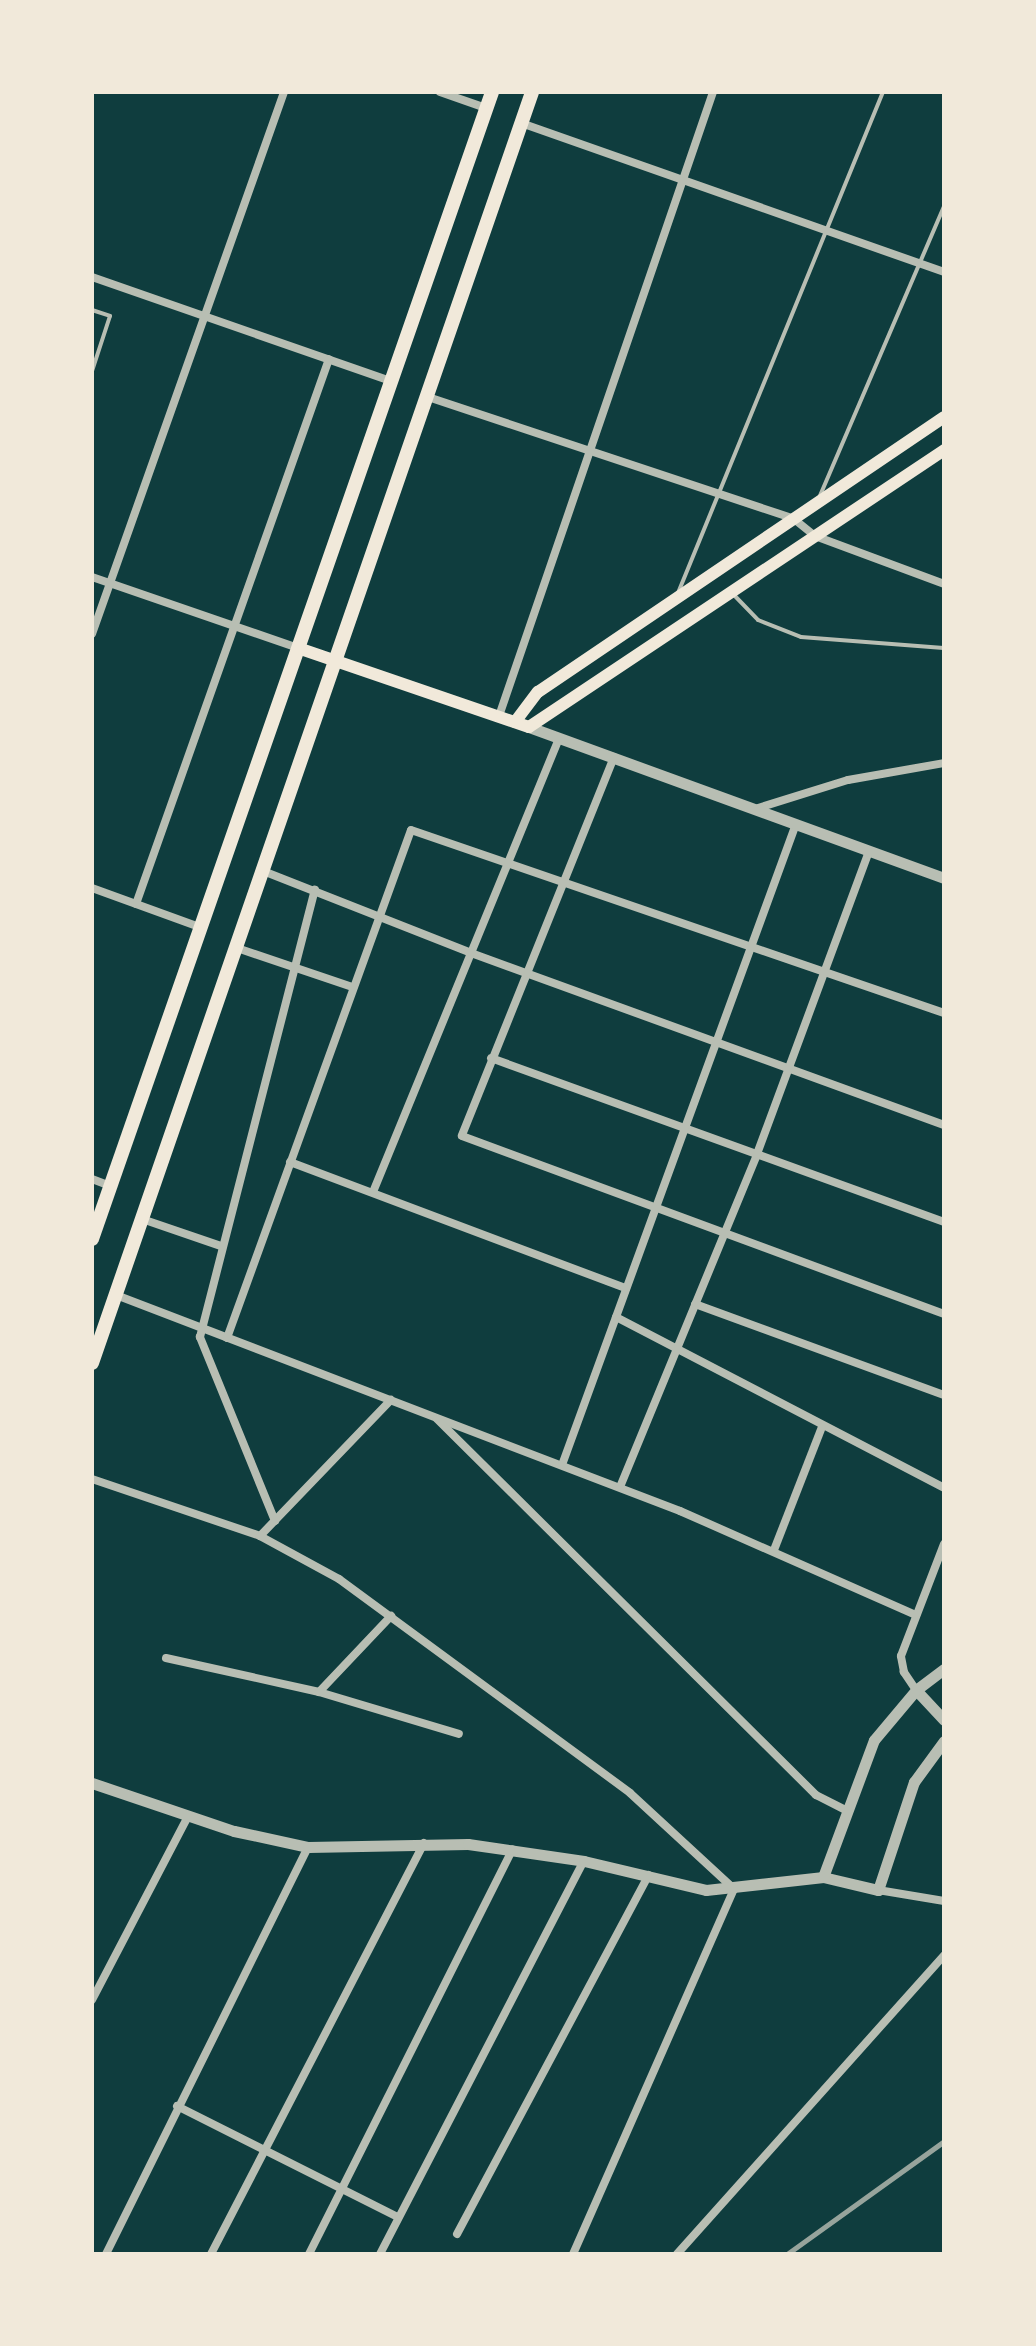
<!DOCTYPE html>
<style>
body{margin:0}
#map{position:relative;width:1036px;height:2346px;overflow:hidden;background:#0f3d3e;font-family:Arial,sans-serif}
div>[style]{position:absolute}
.service>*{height:4px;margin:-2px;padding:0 2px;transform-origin:2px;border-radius:2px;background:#b8beb3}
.minor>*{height:8px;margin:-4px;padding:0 4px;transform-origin:4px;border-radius:4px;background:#b8beb3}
.tertiary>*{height:11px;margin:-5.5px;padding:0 5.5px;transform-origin:5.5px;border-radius:5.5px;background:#b8beb3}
.secondary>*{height:12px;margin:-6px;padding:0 6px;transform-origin:6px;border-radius:6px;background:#f1e9da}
.primary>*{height:14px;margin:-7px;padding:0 7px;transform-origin:7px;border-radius:7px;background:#f1e9da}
.rail>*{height:5px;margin:-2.5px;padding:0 2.5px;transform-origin:2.5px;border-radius:2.5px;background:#97a49c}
span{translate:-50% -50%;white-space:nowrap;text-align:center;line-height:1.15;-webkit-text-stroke:6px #f1e9da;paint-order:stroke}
.frame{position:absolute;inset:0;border:94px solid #f1e9da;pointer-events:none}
</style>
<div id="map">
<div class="service">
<div style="left:92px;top:310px;width:19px;rotate:18deg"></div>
<div style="left:110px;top:316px;width:58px;rotate:108.1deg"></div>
<div style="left:819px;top:498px;width:318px;rotate:-66.8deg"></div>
<div style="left:678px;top:593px;width:541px;rotate:-67.75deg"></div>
<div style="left:733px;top:594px;width:36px;rotate:46deg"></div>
<div style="left:758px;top:620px;width:46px;rotate:21.6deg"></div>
<div style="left:801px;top:637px;width:143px;rotate:4.4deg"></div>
</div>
<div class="minor">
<div style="left:440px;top:92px;width:49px;rotate:19.2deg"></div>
<div style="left:521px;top:123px;width:448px;rotate:19.4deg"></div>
<div style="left:92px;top:277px;width:317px;rotate:19.2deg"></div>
<div style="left:425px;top:396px;width:389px;rotate:18.4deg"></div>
<div style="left:794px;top:519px;width:27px;rotate:39deg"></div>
<div style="left:815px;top:536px;width:138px;rotate:20.4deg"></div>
<div style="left:92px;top:577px;width:218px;rotate:19deg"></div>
<div style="left:92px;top:634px;width:575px;rotate:-70.49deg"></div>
<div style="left:499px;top:716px;width:660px;rotate:-71.07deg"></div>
<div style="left:614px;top:757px;width:408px;rotate:111.9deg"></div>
<div style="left:462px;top:1136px;width:514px;rotate:20.27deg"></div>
<div style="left:758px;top:808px;width:94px;rotate:-17.3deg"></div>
<div style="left:848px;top:780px;width:97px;rotate:-10deg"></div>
<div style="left:263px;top:871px;width:224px;rotate:21.5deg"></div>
<div style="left:471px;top:953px;width:503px;rotate:19.98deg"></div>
<div style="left:92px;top:888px;width:115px;rotate:19.9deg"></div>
<div style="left:136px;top:904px;width:578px;rotate:-70.5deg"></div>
<div style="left:237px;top:948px;width:121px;rotate:18.7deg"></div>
<div style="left:491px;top:1058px;width:482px;rotate:19.9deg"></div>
<div style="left:290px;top:1162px;width:359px;rotate:20.6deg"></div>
<div style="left:92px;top:1179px;width:19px;rotate:21deg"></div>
<div style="left:373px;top:1192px;width:491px;rotate:-67.7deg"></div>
<div style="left:142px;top:1219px;width:83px;rotate:18.9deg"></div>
<div style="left:116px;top:1295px;width:604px;rotate:20.96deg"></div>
<div style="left:680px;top:1511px;width:258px;rotate:23.8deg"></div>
<div style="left:695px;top:1304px;width:265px;rotate:20.1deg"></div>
<div style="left:616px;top:1317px;width:370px;rotate:27.5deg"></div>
<div style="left:227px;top:1338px;width:540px;rotate:-70.09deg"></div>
<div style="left:411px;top:830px;width:564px;rotate:18.95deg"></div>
<div style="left:437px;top:1419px;width:534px;rotate:44.77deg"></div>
<div style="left:816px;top:1795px;width:34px;rotate:27deg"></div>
<div style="left:562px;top:1465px;width:682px;rotate:-69.95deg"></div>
<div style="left:92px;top:1479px;width:177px;rotate:18.7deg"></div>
<div style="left:260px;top:1536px;width:90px;rotate:28.6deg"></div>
<div style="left:339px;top:1579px;width:361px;rotate:36.3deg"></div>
<div style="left:630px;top:1793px;width:142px;rotate:42.7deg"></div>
<div style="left:734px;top:1889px;width:399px;rotate:113.8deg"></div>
<div style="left:620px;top:1487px;width:360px;rotate:-67.6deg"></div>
<div style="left:757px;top:1154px;width:323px;rotate:-69.7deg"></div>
<div style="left:275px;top:1521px;width:199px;rotate:-112.2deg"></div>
<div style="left:200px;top:1337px;width:462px;rotate:-75.6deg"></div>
<div style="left:260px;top:1536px;width:189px;rotate:-46.1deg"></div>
<div style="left:774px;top:1550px;width:132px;rotate:-68.7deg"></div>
<div style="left:166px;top:1658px;width:157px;rotate:12.5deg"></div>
<div style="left:319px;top:1692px;width:146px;rotate:16.7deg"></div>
<div style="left:916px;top:1690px;width:22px;rotate:-124deg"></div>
<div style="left:904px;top:1672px;width:16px;rotate:-101deg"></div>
<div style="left:901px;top:1656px;width:120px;rotate:-69deg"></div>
<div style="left:319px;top:1692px;width:105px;rotate:-46.5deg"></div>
<div style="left:878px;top:1890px;width:67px;rotate:9.5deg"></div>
<div style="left:92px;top:2000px;width:208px;rotate:-62.4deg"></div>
<div style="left:177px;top:2106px;width:247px;rotate:26.7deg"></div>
<div style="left:457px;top:2234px;width:407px;rotate:-61.9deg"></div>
<div style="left:106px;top:2254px;width:454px;rotate:-63.6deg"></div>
<div style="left:211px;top:2254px;width:463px;rotate:-62.6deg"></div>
<div style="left:309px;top:2254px;width:453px;rotate:-63.3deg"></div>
<div style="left:380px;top:2254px;width:443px;rotate:-62.6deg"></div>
<div style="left:677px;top:2254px;width:401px;rotate:-48.2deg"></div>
</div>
<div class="tertiary">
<div style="left:529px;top:727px;width:442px;rotate:20deg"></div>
<div style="left:916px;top:1690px;width:41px;rotate:47deg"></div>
<div style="left:92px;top:1783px;width:150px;rotate:18.7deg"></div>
<div style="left:234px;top:1831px;width:76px;rotate:12.2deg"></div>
<div style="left:308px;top:1847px;width:160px;rotate:-1.1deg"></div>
<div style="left:468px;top:1844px;width:117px;rotate:8.3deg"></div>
<div style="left:584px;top:1861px;width:125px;rotate:13.4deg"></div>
<div style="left:706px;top:1890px;width:118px;rotate:-6.3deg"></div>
<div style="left:823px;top:1877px;width:57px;rotate:13.3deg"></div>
<div style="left:878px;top:1890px;width:114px;rotate:-71.6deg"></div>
<div style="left:914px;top:1782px;width:51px;rotate:-53.8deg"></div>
<div style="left:823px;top:1877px;width:146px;rotate:-69.6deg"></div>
<div style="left:874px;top:1740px;width:65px;rotate:-50deg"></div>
<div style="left:916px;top:1690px;width:35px;rotate:-37deg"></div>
</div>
<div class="secondary">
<div style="left:298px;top:648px;width:244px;rotate:18.9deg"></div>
<div style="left:529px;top:727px;width:499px;rotate:-33.7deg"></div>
<div style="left:515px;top:722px;width:38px;rotate:-53deg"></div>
<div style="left:538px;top:692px;width:490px;rotate:-34.1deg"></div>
</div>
<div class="primary">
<div style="left:92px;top:1239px;width:1215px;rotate:-70.77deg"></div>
<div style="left:92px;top:1363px;width:1345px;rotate:-70.9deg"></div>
</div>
<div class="rail">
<div style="left:787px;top:2254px;width:193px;rotate:-35.7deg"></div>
</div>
<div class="frame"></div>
</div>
